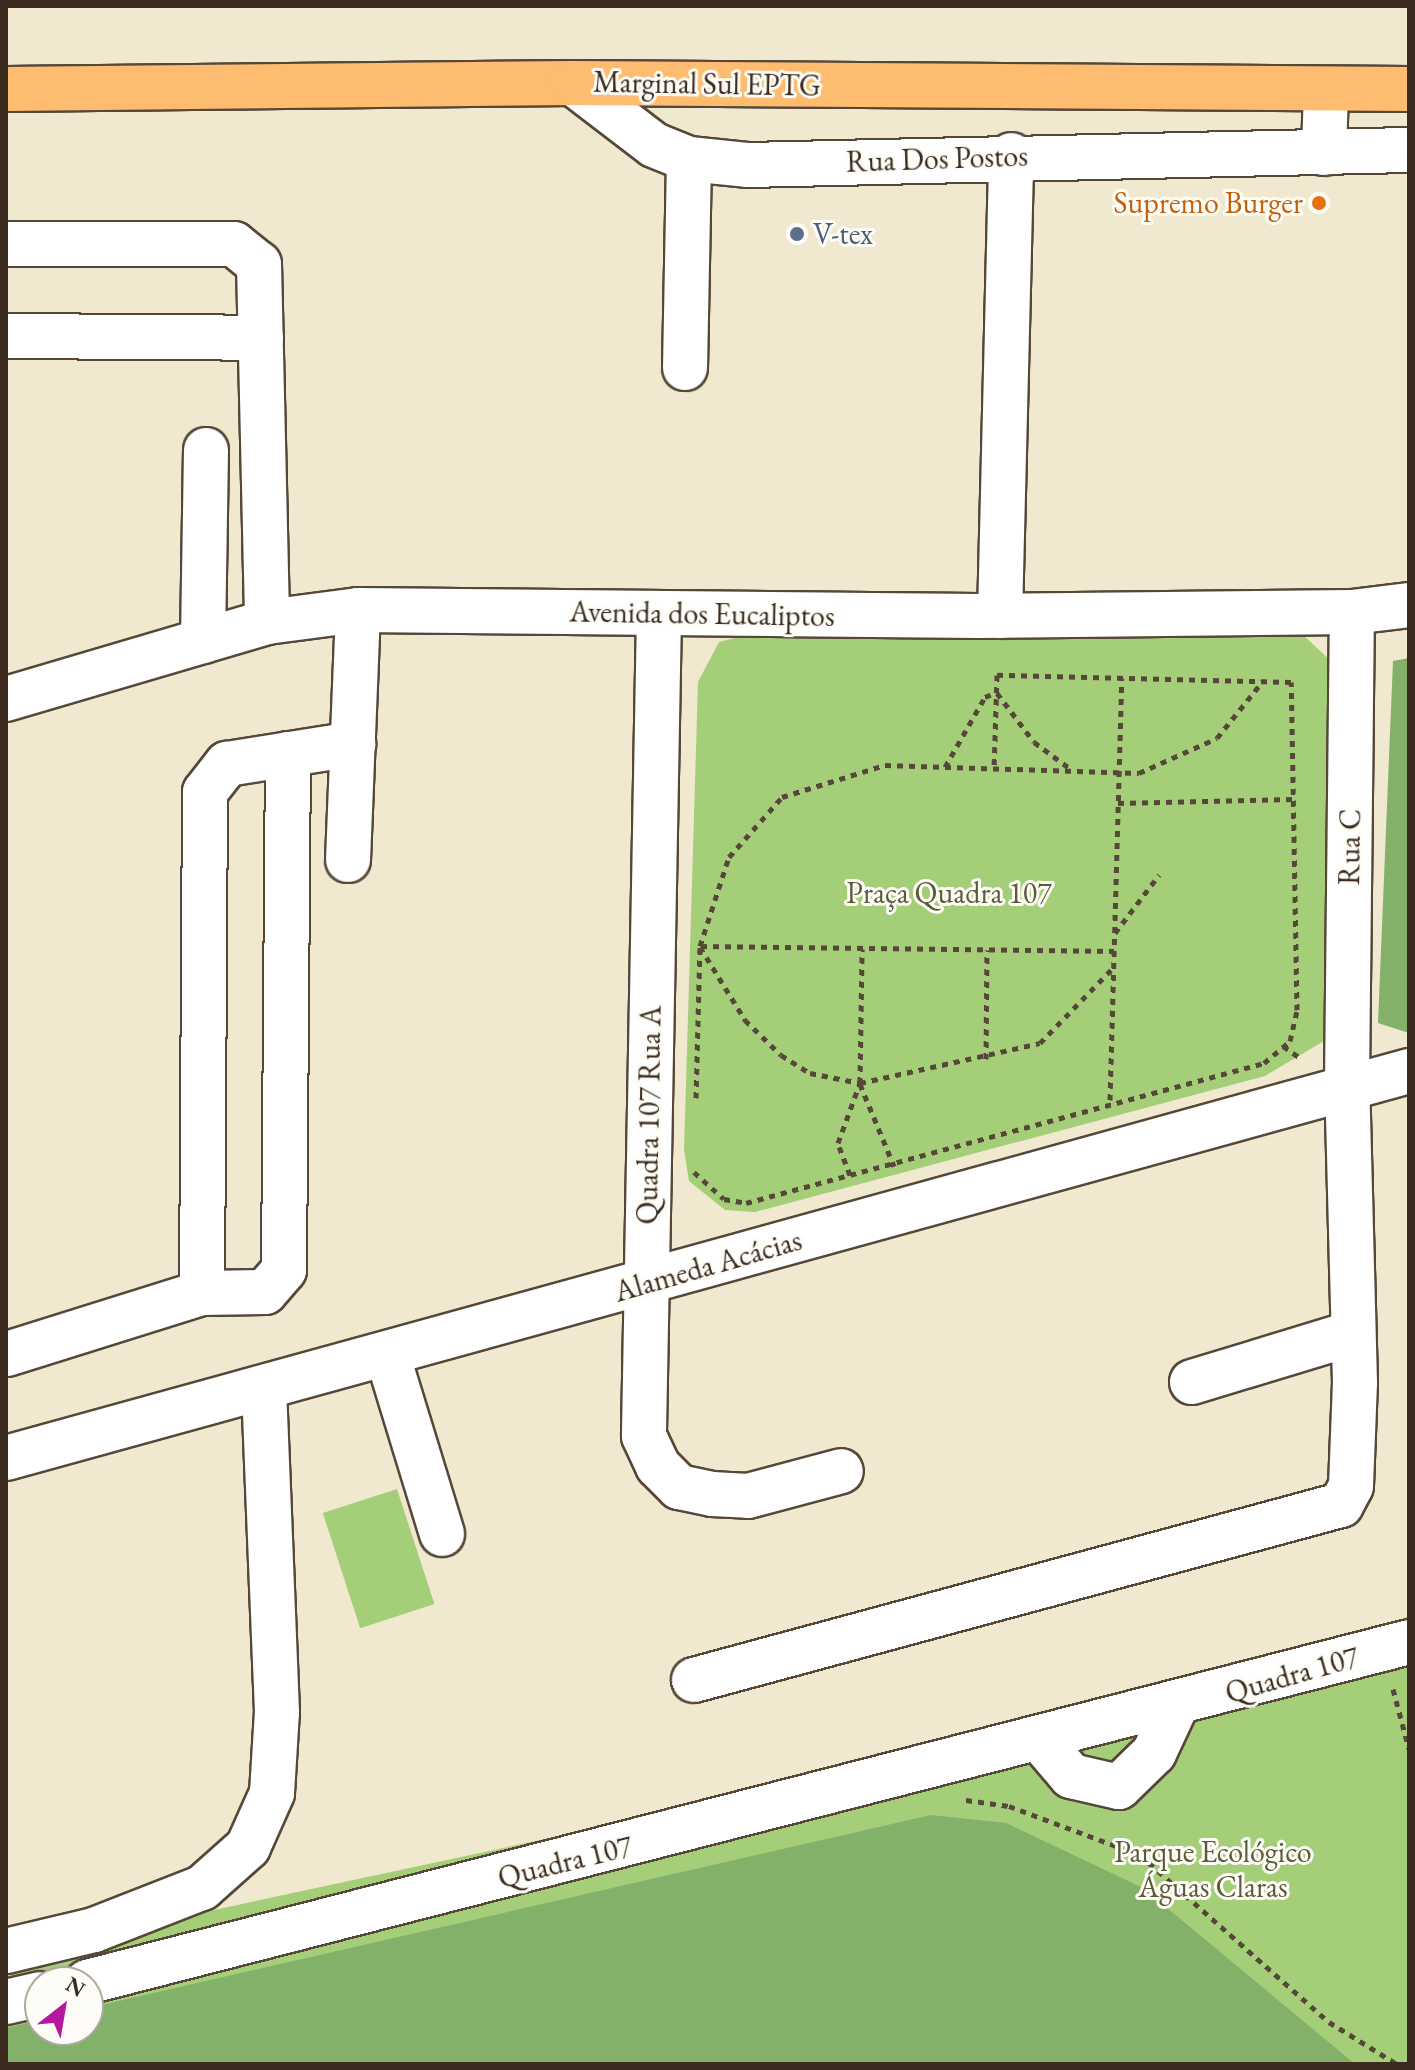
<!DOCTYPE html>
<meta charset="utf-8">
<style>
body{margin:0}
#map{position:relative;width:1415px;height:2070px;overflow:hidden;background:#f0e9cf;font-family:"EB Garamond",serif}
div>[style]{position:absolute}
.green>*{inset:0;background:#a5ce79;transform-origin:0 0}
.forest>*{inset:0;background:#84b169}
.path>*{height:5px;margin-top:-2.5px;transform-origin:0;background:repeating-linear-gradient(90deg,#564739 0 6px,transparent 0 12px)}
.roads{filter:drop-shadow(2px 0 #564739) drop-shadow(-2px 0 #564739) drop-shadow(0 2px #564739) drop-shadow(0 -2px #564739)}
.minor>*{height:44px;margin:-22px;padding:0 22px;transform-origin:22px;border-radius:22px;background:#fff}
.major>*{height:44px;margin:-22px;padding:0 22px;transform-origin:22px;border-radius:22px;background:#fdbc70}
.dots>*{width:22px;height:22px;translate:-50% -50%;box-sizing:border-box;border:4px solid #fdfcf7;border-radius:50%}
span{translate:-50% -50%;white-space:nowrap;text-align:center;line-height:1.15;-webkit-text-stroke:6px #fdfcf7;paint-order:stroke}
.street-label{font-size:30px;color:#3b2a1e}
.food-label{font-size:30px;color:#c56008}
.right{translate:-100% -50%;text-align:right}
.service-label{font-size:30px;color:#4e5e75}
.left{translate:0 -50%;text-align:left}
.park-label{font-size:30px;color:#5b5b39}
.frame{position:absolute;inset:0;border:8px solid #3b2a1e;pointer-events:none}
.north{position:absolute;left:24px;top:1966px;width:80px;height:80px;box-sizing:border-box;background:#fdfcf7;border:2px solid #afa8a0;border-radius:50%;rotate:31deg;font-size:22px;font-weight:700;line-height:32px;text-align:center;color:#3b2a1e}
.north::after{content:'';display:block;margin:auto;width:28px;height:36px;background:#b5179e;clip-path:polygon(50% 0,100% 100%,50% 72%,0 100%)}
</style>
<div id="map">
<div class="green">
<div style="clip-path:polygon(1301px 633px,1334px 664px,1329px 1038px,1265px 1076px,755px 1212px,725px 1210px,689px 1181px,684px 1150px,698px 682px,719px 642px,742px 636px)"></div>
<div style="left:397px;top:1489px;width:121px;height:78px;rotate:72deg"></div>
<div style="clip-path:polygon(evenodd,1409px 1617px,1409px 2064px,6px 2064px,6px 1974px,153px 1923px,554px 1837px,1409px 1617px,40px 1982px,88px 1982px,88px 2030px,40px 2030px,40px 1982px)"></div>
</div>
<div class="forest">
<div style="clip-path:polygon(1409px 658px,1409px 1033px,1378px 1023px,1393px 661px)"></div>
<div style="clip-path:polygon(931px 1815px,1006px 1823px,1143px 1888px,1355px 2064px,6px 2064px,6px 2028px,40px 2020px,40px 2030px,88px 2030px,88px 2008px)"></div>
</div>
<div class="path">
<div style="left:997px;top:693px;width:61px;rotate:52.9deg"></div>
<div style="left:1034px;top:742px;width:47px;rotate:36.4deg"></div>
<div style="left:945px;top:767px;width:81px;rotate:-60.3deg"></div>
<div style="left:985px;top:697px;width:13px;rotate:-23deg"></div>
<div style="left:1118px;top:803px;width:175px;rotate:-1.3deg"></div>
<div style="left:1115px;top:933px;width:73px;rotate:-52.8deg"></div>
<div style="left:701px;top:946px;width:413px;rotate:0.7deg"></div>
<div style="left:700px;top:947px;width:86px;rotate:58.3deg"></div>
<div style="left:745px;top:1020px;width:50px;rotate:44.2deg"></div>
<div style="left:781px;top:1055px;width:34px;rotate:32deg"></div>
<div style="left:810px;top:1073px;width:51px;rotate:11.3deg"></div>
<div style="left:860px;top:1083px;width:184px;rotate:-12.5deg"></div>
<div style="left:1040px;top:1043px;width:106px;rotate:-45.8deg"></div>
<div style="left:1283px;top:1046px;width:19px;rotate:35deg"></div>
<div style="left:986px;top:1059px;width:109px;rotate:-89.5deg"></div>
<div style="left:860px;top:1084px;width:89px;rotate:67.5deg"></div>
<div style="left:696px;top:1098px;width:152px;rotate:-88.5deg"></div>
<div style="left:700px;top:946px;width:94px;rotate:-72deg"></div>
<div style="left:729px;top:857px;width:80px;rotate:-48.5deg"></div>
<div style="left:782px;top:797px;width:108px;rotate:-17.3deg"></div>
<div style="left:885px;top:765px;width:254px;rotate:1.8deg"></div>
<div style="left:1139px;top:773px;width:85px;rotate:-24.2deg"></div>
<div style="left:1217px;top:738px;width:73px;rotate:-51.1deg"></div>
<div style="left:1110px;top:1100px;width:422px;rotate:-88.4deg"></div>
<div style="left:694px;top:1172px;width:40px;rotate:42deg"></div>
<div style="left:724px;top:1199px;width:22px;rotate:10deg"></div>
<div style="left:746px;top:1203px;width:537px;rotate:-15.12deg"></div>
<div style="left:1264px;top:1063px;width:34px;rotate:-40deg"></div>
<div style="left:1290px;top:1041px;width:32px;rotate:-77deg"></div>
<div style="left:1297px;top:1010px;width:328px;rotate:-91deg"></div>
<div style="left:1291px;top:682px;width:294px;rotate:-178.6deg"></div>
<div style="left:997px;top:675px;width:93px;rotate:91.8deg"></div>
<div style="left:850px;top:1175px;width:34px;rotate:-111deg"></div>
<div style="left:838px;top:1143px;width:64px;rotate:-69.9deg"></div>
<div style="left:860px;top:1083px;width:134px;rotate:-89.1deg"></div>
<div style="left:1393px;top:1689px;width:62px;rotate:75.1deg"></div>
<div style="left:966px;top:1800px;width:43px;rotate:7.9deg"></div>
<div style="left:1009px;top:1806px;width:140px;rotate:20.5deg"></div>
<div style="left:1140px;top:1855px;width:252px;rotate:41.5deg"></div>
<div style="left:1329px;top:2022px;width:80px;rotate:31.7deg"></div>
</div>
<div class="roads">
<div class="minor">
<div style="left:573px;top:83px;width:102px;rotate:37.4deg"></div>
<div style="left:654px;top:145px;width:38px;rotate:22deg"></div>
<div style="left:689px;top:159px;width:58px;rotate:5.9deg"></div>
<div style="left:747px;top:165px;width:662px;rotate:-1.3deg"></div>
<div style="left:1324px;top:153px;width:63px;rotate:-88.2deg"></div>
<div style="left:6px;top:244px;width:228px"></div>
<div style="left:234px;top:244px;width:32px;rotate:39deg"></div>
<div style="left:259px;top:264px;width:358px;rotate:88.7deg"></div>
<div style="left:6px;top:336px;width:255px;rotate:0.4deg"></div>
<div style="left:685px;top:368px;width:209px;rotate:-88.9deg"></div>
<div style="left:659px;top:614px;width:822px;rotate:91.05deg"></div>
<div style="left:644px;top:1436px;width:33px;rotate:65deg"></div>
<div style="left:658px;top:1466px;width:30px;rotate:45deg"></div>
<div style="left:679px;top:1487px;width:34px;rotate:12deg"></div>
<div style="left:712px;top:1494px;width:36px;rotate:3deg"></div>
<div style="left:748px;top:1496px;width:96px;rotate:-15deg"></div>
<div style="left:1000px;top:616px;width:461px;rotate:-88.6deg"></div>
<div style="left:203px;top:641px;width:191px;rotate:-89.1deg"></div>
<div style="left:6px;top:699px;width:272px;rotate:-16.4deg"></div>
<div style="left:267px;top:622px;width:92px;rotate:-7.5deg"></div>
<div style="left:358px;top:610px;width:621px;rotate:0.55deg"></div>
<div style="left:979px;top:616px;width:373px;rotate:-0.6deg"></div>
<div style="left:1352px;top:612px;width:57px;rotate:-7deg"></div>
<div style="left:348px;top:860px;width:250px;rotate:-87.7deg"></div>
<div style="left:202px;top:1293px;width:63px;rotate:-0.9deg"></div>
<div style="left:265px;top:1292px;width:29px;rotate:-49deg"></div>
<div style="left:284px;top:1270px;width:516px;rotate:-89.56deg"></div>
<div style="left:7px;top:1354px;width:204px;rotate:-17.4deg"></div>
<div style="left:202px;top:1293px;width:501px;rotate:-89.66deg"></div>
<div style="left:205px;top:792px;width:36px;rotate:-52deg"></div>
<div style="left:227px;top:764px;width:128px;rotate:-9deg"></div>
<div style="left:388px;top:1357px;width:185px;rotate:73deg"></div>
<div style="left:1192px;top:1382px;width:168px;rotate:-16.9deg"></div>
<div style="left:6px;top:1458px;width:1455px;rotate:-15.42deg"></div>
<div style="left:694px;top:1680px;width:670px;rotate:-15.14deg"></div>
<div style="left:1341px;top:1505px;width:21px;rotate:-62deg"></div>
<div style="left:1351px;top:1486px;width:103px;rotate:-87.8deg"></div>
<div style="left:1355px;top:1383px;width:301px;rotate:-91.5deg"></div>
<div style="left:1347px;top:1082px;width:470px;rotate:-89.4deg"></div>
<div style="left:1042px;top:1742px;width:45px;rotate:49.5deg"></div>
<div style="left:1071px;top:1776px;width:49px;rotate:12.9deg"></div>
<div style="left:1119px;top:1787px;width:49px;rotate:-44.2deg"></div>
<div style="left:1154px;top:1753px;width:50px;rotate:-65deg"></div>
<div style="left:6px;top:1951px;width:90px;rotate:-13.4deg"></div>
<div style="left:94px;top:1930px;width:116px;rotate:-21.3deg"></div>
<div style="left:202px;top:1888px;width:62px;rotate:-41.7deg"></div>
<div style="left:248px;top:1847px;width:59px;rotate:-66deg"></div>
<div style="left:272px;top:1793px;width:81px;rotate:-86.5deg"></div>
<div style="left:277px;top:1712px;width:321px;rotate:-92.3deg"></div>
<div style="left:87px;top:1982px;width:1365px;rotate:-14.42deg"></div>
<div style="left:6px;top:2002px;width:35px;rotate:-13deg"></div>
</div>
<div class="major">
<div style="left:6px;top:89px;width:567px;rotate:-0.61deg"></div>
<div style="left:573px;top:83px;width:836px;rotate:0.41deg"></div>
</div>
</div>
<div class="dots">
<div style="left:1319px;top:203px;background:#e8710a"></div>
<div style="left:797px;top:234px;background:#5c6f8a"></div>
</div>
<div class="street-label">
<span style="left:707px;top:84px;rotate:1deg">Marginal Sul EPTG</span>
<span style="left:937px;top:159px;rotate:-2deg">Rua Dos Postos</span>
<span style="left:702px;top:614px;rotate:1deg">Avenida dos Eucaliptos</span>
<span style="left:1350px;top:847px;rotate:-89deg">Rua C</span>
<span style="left:649px;top:1115px;rotate:-89deg">Quadra 107 Rua A</span>
<span style="left:708px;top:1266px;rotate:-16deg">Alameda Acácias</span>
<span style="left:1292px;top:1675px;rotate:-16deg">Quadra 107</span>
<span style="left:565px;top:1862px;rotate:-14deg">Quadra 107</span>
</div>
<div class="food-label">
<span class="right" style="left:1303px;top:203px">Supremo Burger</span>
</div>
<div class="service-label">
<span class="left" style="left:813px;top:234px">V-tex</span>
</div>
<div class="park-label">
<span style="left:949px;top:893px">Praça Quadra 107</span>
<span style="left:1213px;top:1869px">Parque Ecológico<br>Águas Claras</span>
</div>
<div class="frame"></div>
<div class="north">N</div>
</div>
